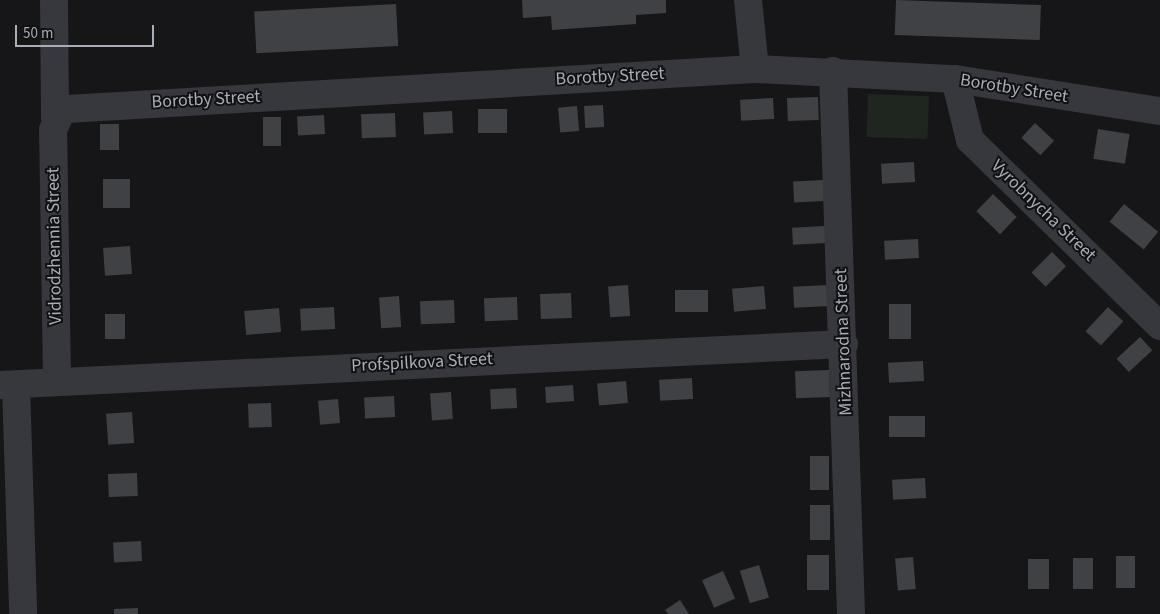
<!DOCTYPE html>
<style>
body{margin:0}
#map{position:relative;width:1160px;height:614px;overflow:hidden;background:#161618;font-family:"Source Sans 3",sans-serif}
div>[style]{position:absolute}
.green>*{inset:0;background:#1e261f;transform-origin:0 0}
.building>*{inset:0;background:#404145;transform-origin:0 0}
.minor>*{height:28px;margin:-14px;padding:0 14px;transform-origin:14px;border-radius:14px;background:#37383d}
span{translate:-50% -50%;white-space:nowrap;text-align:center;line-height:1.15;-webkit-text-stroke:4px #111113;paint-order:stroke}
.street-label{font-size:18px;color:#a8adb8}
.scale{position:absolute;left:15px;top:25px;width:139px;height:22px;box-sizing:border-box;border:2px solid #a8adb8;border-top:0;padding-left:6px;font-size:15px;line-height:18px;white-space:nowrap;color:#a8adb8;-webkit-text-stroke:4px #111113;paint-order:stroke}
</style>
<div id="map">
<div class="green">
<div style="left:868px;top:94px;width:61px;height:43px;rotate:2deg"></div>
</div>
<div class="building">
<div style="clip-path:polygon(522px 0,666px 0,666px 13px,636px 15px,636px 24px,552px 30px,551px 16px,523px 18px)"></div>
<div style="left:896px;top:0;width:145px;height:35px;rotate:2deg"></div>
<div style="left:396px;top:4px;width:42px;height:142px;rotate:87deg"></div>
<div style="left:818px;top:97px;width:23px;height:31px;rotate:88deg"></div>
<div style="left:773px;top:98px;width:21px;height:33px;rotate:87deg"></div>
<div style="left:603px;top:105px;width:22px;height:19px;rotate:87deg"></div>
<div style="left:577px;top:106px;width:25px;height:19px;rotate:85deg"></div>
<div style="left:507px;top:109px;width:24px;height:29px;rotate:90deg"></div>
<div style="left:452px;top:111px;width:22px;height:29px;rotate:87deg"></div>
<div style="left:395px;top:113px;width:24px;height:34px;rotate:88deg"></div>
<div style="left:324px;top:115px;width:19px;height:27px;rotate:87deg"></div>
<div style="left:263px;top:117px;width:18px;height:29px"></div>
<div style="left:1035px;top:123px;width:26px;height:20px;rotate:43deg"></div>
<div style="left:119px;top:124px;width:26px;height:19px;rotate:90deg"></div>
<div style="left:1098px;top:129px;width:32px;height:30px;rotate:9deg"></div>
<div style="left:914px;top:162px;width:20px;height:33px;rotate:87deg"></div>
<div style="left:103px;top:179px;width:27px;height:29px"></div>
<div style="left:823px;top:180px;width:21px;height:30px;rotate:87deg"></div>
<div style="left:993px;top:194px;width:33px;height:24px;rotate:44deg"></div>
<div style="left:1124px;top:204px;width:44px;height:23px;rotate:39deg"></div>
<div style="left:825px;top:226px;width:17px;height:33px;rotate:87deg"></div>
<div style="left:918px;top:239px;width:19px;height:34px;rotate:87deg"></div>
<div style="left:130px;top:246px;width:28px;height:27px;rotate:86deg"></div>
<div style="left:1052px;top:252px;width:20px;height:29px;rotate:45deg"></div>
<div style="left:628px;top:285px;width:31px;height:20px;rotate:86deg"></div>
<div style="left:828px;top:285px;width:21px;height:35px;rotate:87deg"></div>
<div style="left:764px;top:286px;width:23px;height:32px;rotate:85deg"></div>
<div style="left:708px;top:290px;width:22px;height:33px;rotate:90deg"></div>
<div style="left:571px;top:293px;width:25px;height:31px;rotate:88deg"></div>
<div style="left:399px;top:296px;width:31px;height:20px;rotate:86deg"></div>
<div style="left:517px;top:297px;width:23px;height:33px;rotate:88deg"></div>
<div style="left:454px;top:300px;width:23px;height:34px;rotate:88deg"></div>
<div style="left:889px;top:304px;width:22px;height:35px"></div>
<div style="left:334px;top:307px;width:22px;height:34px;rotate:87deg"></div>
<div style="left:1108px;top:307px;width:21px;height:33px;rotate:43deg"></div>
<div style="left:279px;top:308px;width:24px;height:35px;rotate:85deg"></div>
<div style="left:105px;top:314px;width:20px;height:25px"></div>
<div style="left:1140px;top:337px;width:18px;height:32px;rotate:47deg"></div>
<div style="left:923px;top:361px;width:20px;height:35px;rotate:87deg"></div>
<div style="left:829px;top:370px;width:27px;height:34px;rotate:88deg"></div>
<div style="left:692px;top:378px;width:21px;height:33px;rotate:87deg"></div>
<div style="left:626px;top:381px;width:22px;height:29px;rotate:85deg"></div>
<div style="left:573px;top:385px;width:16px;height:28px;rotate:86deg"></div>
<div style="left:516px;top:388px;width:20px;height:26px;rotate:87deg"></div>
<div style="left:451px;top:392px;width:27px;height:21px;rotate:86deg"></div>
<div style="left:394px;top:396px;width:21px;height:30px;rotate:87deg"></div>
<div style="left:338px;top:399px;width:24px;height:20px;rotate:85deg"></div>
<div style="left:271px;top:403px;width:24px;height:23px;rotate:88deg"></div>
<div style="left:132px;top:412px;width:31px;height:26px;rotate:86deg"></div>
<div style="left:925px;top:416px;width:21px;height:36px;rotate:90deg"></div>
<div style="left:810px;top:456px;width:19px;height:34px"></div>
<div style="left:137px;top:473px;width:23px;height:29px;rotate:88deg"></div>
<div style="left:925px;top:478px;width:20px;height:33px;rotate:87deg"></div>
<div style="left:810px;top:505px;width:20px;height:35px"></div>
<div style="left:141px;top:541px;width:20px;height:28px;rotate:87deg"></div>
<div style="left:807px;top:555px;width:22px;height:35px"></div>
<div style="left:1135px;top:556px;width:32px;height:19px;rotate:90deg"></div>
<div style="left:913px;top:557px;width:32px;height:18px;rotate:85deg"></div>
<div style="left:1073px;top:558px;width:20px;height:31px"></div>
<div style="left:1028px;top:559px;width:21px;height:30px"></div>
<div style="left:759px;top:565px;width:34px;height:20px;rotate:73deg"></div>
<div style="left:723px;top:571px;width:30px;height:23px;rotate:66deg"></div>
<div style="clip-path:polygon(680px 600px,689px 614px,668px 614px,665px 610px)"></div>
<div style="clip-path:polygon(138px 608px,138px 614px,114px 614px,114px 609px)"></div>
</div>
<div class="minor">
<div style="left:54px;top:0;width:121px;rotate:89.5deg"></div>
<div style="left:748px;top:0;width:69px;rotate:84.2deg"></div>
<div style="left:833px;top:71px;width:543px;rotate:88.1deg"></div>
<div style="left:955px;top:79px;width:63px;rotate:76.2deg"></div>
<div style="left:970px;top:140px;width:266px;rotate:44.4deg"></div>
<div style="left:57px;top:379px;width:249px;rotate:-90.9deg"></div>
<div style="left:53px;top:130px;width:17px;rotate:-66deg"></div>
<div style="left:60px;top:114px;width:9px;rotate:-36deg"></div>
<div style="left:67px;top:109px;width:689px;rotate:-3.33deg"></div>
<div style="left:755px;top:69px;width:200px;rotate:2.9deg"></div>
<div style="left:955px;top:79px;width:207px;rotate:8.9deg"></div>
<div style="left:0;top:385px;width:845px;rotate:-2.78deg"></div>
<div style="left:16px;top:385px;width:229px;rotate:88.2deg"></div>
</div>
<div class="street-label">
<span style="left:610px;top:77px;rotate:-3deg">Borotby Street</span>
<span style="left:1014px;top:89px;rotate:9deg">Borotby Street</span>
<span style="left:206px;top:100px;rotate:-3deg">Borotby Street</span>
<span style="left:1043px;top:211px;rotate:44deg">Vyrobnycha Street</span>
<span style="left:55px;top:246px;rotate:-91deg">Vidrodzhennia Street</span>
<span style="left:844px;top:342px;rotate:-92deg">Mizhnarodna Street</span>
<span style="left:422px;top:363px;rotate:-3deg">Profspilkova Street</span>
</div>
<div class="scale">50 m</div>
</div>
